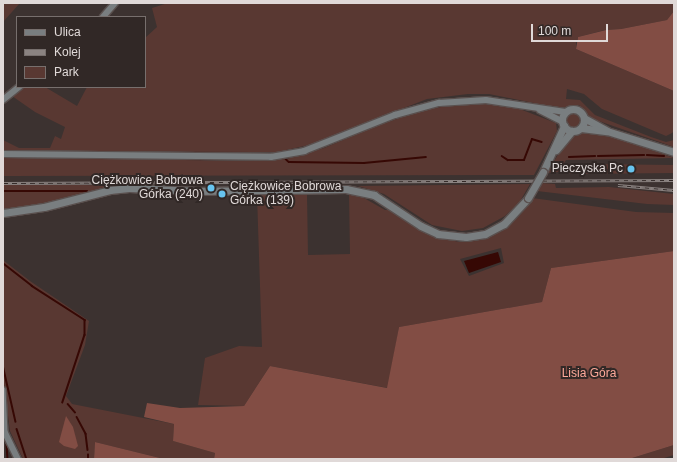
<!DOCTYPE html>
<meta charset="utf-8">
<style>
body{margin:0}
#map{position:relative;width:677px;height:462px;overflow:hidden;background:#3c3230;font-family:Helvetica,sans-serif}
div>[style]{position:absolute}
.green>*{inset:0;background:#593832}
.round{border-radius:50%}
.forest>*{inset:0;background:#824d44}
.water>*{inset:0;background:#360804}
.stream>*{height:1.5px;margin:-0.75px;padding:0 0.75px;transform-origin:0.75px;border-radius:0.75px;background:#360804}
.roads{filter:drop-shadow(1px 0 #5a504e) drop-shadow(-1px 0 #5a504e) drop-shadow(0 1px #5a504e) drop-shadow(0 -1px #5a504e)}
.minor>*{height:5.5px;margin:-2.75px;padding:0 2.75px;transform-origin:2.75px;border-radius:2.75px;background:#797e80}
.tertiary>*{height:7px;margin:-3.5px;padding:0 3.5px;transform-origin:3.5px;border-radius:3.5px;background:#797e80}
.tertiary>.ring{margin:-3.5px;padding:0;box-sizing:content-box;background:none;border:7px solid #797e80;border-radius:50%}
.rail>*{height:3px;margin-top:-1.5px;transform-origin:0;background:repeating-linear-gradient(90deg,#312826 0 4.5px,#8b8381 0 9px);box-sizing:border-box;border-block:1px solid #8b8381}
.bridges{filter:drop-shadow(1px 0 #5a504e) drop-shadow(-1px 0 #5a504e) drop-shadow(0 1px #5a504e) drop-shadow(0 -1px #5a504e)}
.tertiary-bridge>*{height:7px;margin:-3.5px;padding:0 3.5px;transform-origin:3.5px;border-radius:3.5px;background:#797e80}
.dots>*{width:11px;height:11px;translate:-50% -50%;box-sizing:border-box;border:2px solid #312826;border-radius:50%}
span{translate:-50% -50%;white-space:nowrap;text-align:center;line-height:1.15;-webkit-text-stroke:4px #312826;paint-order:stroke}
.poi-label{font-size:12px;color:#e0d9d8}
.right{translate:-100% -50%;text-align:right}
.left{translate:0 -50%;text-align:left}
.park-label{font-size:12px;color:#fda899}
.frame{position:absolute;inset:0;border:4px solid #e0d9d8;pointer-events:none}
.legend{position:absolute;left:16px;top:16px;width:130px;height:72px;box-sizing:border-box;background:#312826;border:1px solid #776f6d;margin:0;padding:5px 7px;list-style:none;font-size:12px;color:#e0d9d8}
.legend li{display:flex;align-items:center;gap:8px;height:20px}
.legend b{width:20px;border:1px solid #776f6d}
.scale{position:absolute;left:531px;top:24px;width:77px;height:18px;box-sizing:border-box;border:2px solid #e0d9d8;border-top:0;padding-left:5px;font-size:12px;line-height:14px;white-space:nowrap;color:#e0d9d8;-webkit-text-stroke:3px #312826;paint-order:stroke}
</style>
<div id="map">
<div class="green">
<div style="clip-path:polygon(3px 3px,20px 3px,3px 22px)"></div>
<div style="clip-path:polygon(168px 3px,674px 3px,674px 11px,667px 20px,621px 29px,605px 30px,578px 37px,576px 43px,576px 49px,674px 91px,674px 131px,672px 133px,666px 136px,602px 109px,584px 94px,567px 89px,566px 99px,580px 100px,595px 115px,651px 137px,666px 142px,674px 140px,674px 147px,590px 118px,579px 105px,558px 108px,489px 94px,468px 94px,427px 99px,309px 145px,277px 152px,3px 151px,3px 140px,19px 148px,50px 148px,55px 136px,61px 139px,65px 127px,35px 112px,12px 96px,23px 87px,45px 87px,77px 106px,87px 87px,145px 87px,145px 38px,157px 27px,152px 8px)"></div>
<div style="clip-path:polygon(471px 103px,512px 106px,556px 123px,557px 131px,534px 175px,3px 176px,3px 157px,244px 161px,286px 159px,324px 148px,376px 126px,426px 109px)"></div>
<div class="round" style="left:565px;top:112px;width:16px;height:16px"></div>
<div style="clip-path:polygon(586px 130px,634px 143px,674px 158px,566px 160px,558px 172px,547px 173px,568px 138px)"></div>
<div style="clip-path:polygon(584px 164px,674px 165px,674px 173px,569px 174px)"></div>
<div style="clip-path:polygon(541px 183px,555px 184px,556px 188px,609px 187px,674px 194px,674px 205px,647px 204px,537px 191px)"></div>
<div style="clip-path:polygon(530px 184px,519px 203px,505px 216px,483px 228px,462px 231px,432px 225px,384px 194px,358px 186px)"></div>
<div style="clip-path:polygon(3px 185px,86px 185px,112px 186px,30px 208px,3px 210px)"></div>
<div style="clip-path:polygon(evenodd,307px 194px,308px 255px,350px 254px,349px 194px,364px 198px,385px 210px,392px 210px,430px 235px,459px 242px,481px 239px,502px 231px,520px 215px,532px 198px,636px 212px,674px 213px,674px 251px,551px 268px,542px 302px,399px 327px,388px 388px,270px 366px,244px 406px,198px 405px,205px 358px,239px 346px,262px 347px,257px 195px,307px 194px,501px 248px,504px 263px,469px 276px,460px 259px,501px 248px)"></div>
<div style="clip-path:polygon(3px 260px,30px 281px,89px 321px,85px 345px,66px 396px,72px 404px,174px 424px,173px 441px,215px 453px,214px 459px,164px 459px,95px 442px,94px 459px,23px 459px,10px 431px,3px 377px)"></div>
<div style="clip-path:polygon(674px 445px,674px 455px,661px 459px,629px 459px)"></div>
</div>
<div class="forest">
<div style="clip-path:polygon(674px 11px,674px 91px,576px 49px,578px 37px,606px 30px,621px 29px,667px 20px)"></div>
<div style="clip-path:polygon(674px 251px,674px 445px,629px 459px,214px 459px,215px 453px,173px 441px,174px 424px,144px 417px,147px 403px,180px 408px,244px 406px,270px 366px,387px 388px,399px 327px,542px 302px,551px 268px)"></div>
<div style="clip-path:polygon(66px 416px,73px 427px,78px 446px,75px 449px,64px 446px,59px 442px)"></div>
<div style="clip-path:polygon(95px 442px,164px 459px,94px 459px)"></div>
</div>
<div class="water">
<div style="clip-path:polygon(498px 252px,501px 262px,469px 273px,464px 261px)"></div>
</div>
<div class="stream">
<div style="left:647px;top:155px;width:17px;rotate:3deg"></div>
<div style="left:502px;top:156px;width:7px;rotate:34deg"></div>
<div style="left:508px;top:160px;width:16px"></div>
<div style="left:524px;top:160px;width:22px;rotate:-69deg"></div>
<div style="left:532px;top:139px;width:10px;rotate:17deg"></div>
<div style="left:598px;top:156px;width:46px;rotate:-1.2deg"></div>
<div style="left:569px;top:157px;width:26px;rotate:-2deg"></div>
<div style="left:286px;top:159px;width:4px;rotate:45deg"></div>
<div style="left:289px;top:162px;width:75px;rotate:0.8deg"></div>
<div style="left:364px;top:163px;width:62px;rotate:-5.5deg"></div>
<div style="left:3px;top:191px;width:84px"></div>
<div style="left:3px;top:263px;width:37px;rotate:38deg"></div>
<div style="left:32px;top:286px;width:63px;rotate:32.7deg"></div>
<div style="left:85px;top:320px;width:15px;rotate:90deg"></div>
<div style="left:85px;top:335px;width:71px;rotate:108.2deg"></div>
<div style="left:3px;top:365px;width:58px;rotate:77.2deg"></div>
<div style="left:68px;top:404px;width:11px;rotate:49deg"></div>
<div style="left:77px;top:417px;width:19px;rotate:62deg"></div>
<div style="left:86px;top:434px;width:16px;rotate:83deg"></div>
<div style="left:17px;top:429px;width:32px;rotate:72deg"></div>
<div style="left:7px;top:445px;width:14px;rotate:86deg"></div>
<div style="left:88px;top:459px;width:4px;rotate:-90deg"></div>
</div>
<div class="roads">
<div class="minor">
<div style="left:103px;top:17px;width:18px;rotate:-49deg"></div>
<div style="left:3px;top:100px;width:21px;rotate:-39deg"></div>
<div style="left:540px;top:110px;width:25px;rotate:27deg"></div>
<div style="left:3px;top:154px;width:268px;rotate:0.6deg"></div>
<div style="left:271px;top:157px;width:34px;rotate:-10deg"></div>
<div style="left:304px;top:151px;width:98px;rotate:-21.6deg"></div>
<div style="left:395px;top:115px;width:46px;rotate:-15.3deg"></div>
<div style="left:439px;top:103px;width:47px;rotate:-3.7deg"></div>
<div style="left:486px;top:100px;width:80px;rotate:8.6deg"></div>
<div style="left:3px;top:390px;width:42px;rotate:87.3deg"></div>
<div style="left:5px;top:432px;width:30px;rotate:64deg"></div>
</div>
<div class="tertiary">
<div class="ring" style="left:562px;top:109px;width:15px;height:15px"></div>
<div style="left:584px;top:118px;width:26px;rotate:29deg"></div>
<div style="left:607px;top:131px;width:70px;rotate:17.4deg"></div>
<div style="left:581px;top:128px;width:26px;rotate:7deg"></div>
<div style="left:556px;top:150px;width:25px;rotate:-50deg"></div>
<div style="left:543px;top:172px;width:51px;rotate:-65.5deg"></div>
<div style="left:3px;top:213px;width:41px;rotate:-8.3deg"></div>
<div style="left:44px;top:207px;width:68px;rotate:-14.4deg"></div>
<div style="left:110px;top:190px;width:19px;rotate:-6deg"></div>
<div style="left:129px;top:188px;width:68px;rotate:2.5deg"></div>
<div style="left:197px;top:191px;width:149px;rotate:-0.8deg"></div>
<div style="left:346px;top:189px;width:29px;rotate:12deg"></div>
<div style="left:374px;top:195px;width:56px;rotate:33.4deg"></div>
<div style="left:421px;top:226px;width:19px;rotate:25deg"></div>
<div style="left:438px;top:234px;width:28px;rotate:6deg"></div>
<div style="left:466px;top:237px;width:19px;rotate:-9deg"></div>
<div style="left:485px;top:234px;width:21px;rotate:-28deg"></div>
<div style="left:504px;top:224px;width:35px;rotate:-47deg"></div>
</div>
</div>
<div class="rail">
<div style="left:3px;top:183px;width:671px;rotate:-0.26deg"></div>
<div style="left:618px;top:185px;width:56px;rotate:5.1deg"></div>
</div>
<div class="bridges">
<div class="tertiary-bridge">
<div style="left:528px;top:198px;width:30px;rotate:-60deg"></div>
</div>
</div>
<div class="dots">
<div style="left:631px;top:169px;background:#67c4ef"></div>
<div style="left:211px;top:188px;background:#67c4ef"></div>
<div style="left:222px;top:194px;background:#67c4ef"></div>
</div>
<div class="poi-label">
<span class="right" style="left:623px;top:169px">Pieczyska Pc</span>
<span class="right" style="left:203px;top:188px">Ciężkowice Bobrowa<br>Górka (240)</span>
<span class="left" style="left:230px;top:194px">Ciężkowice Bobrowa<br>Górka (139)</span>
</div>
<div class="park-label">
<span style="left:589px;top:374px">Lisia Góra</span>
</div>
<div class="frame"></div>
<ul class="legend">
<li><b style="height:5px;background:#797e80"></b>Ulica</li>
<li><b style="height:5px;background:#8b8381"></b>Kolej</li>
<li><b style="height:11px;background:#593832"></b>Park</li>
</ul>
<div class="scale">100 m</div>
</div>
